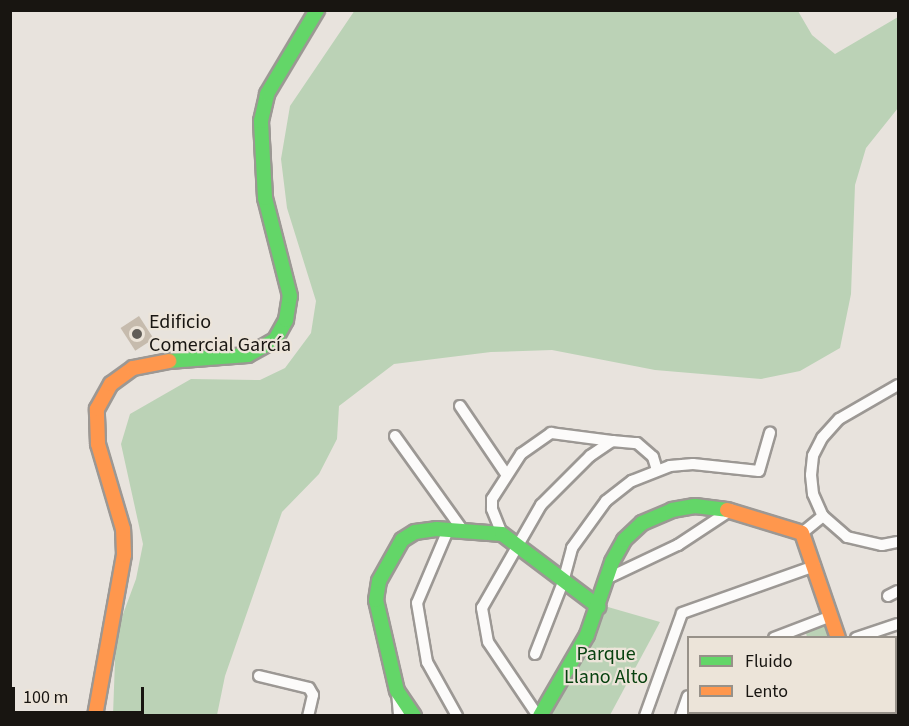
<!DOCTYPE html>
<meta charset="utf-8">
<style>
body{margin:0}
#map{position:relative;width:909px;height:726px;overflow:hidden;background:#e8e3dd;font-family:"Source Sans 3",sans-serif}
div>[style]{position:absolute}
.green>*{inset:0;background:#bbd2b6}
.stream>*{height:3px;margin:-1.5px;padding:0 1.5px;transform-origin:1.5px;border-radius:1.5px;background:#9ad9e5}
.building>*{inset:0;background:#c6bbad;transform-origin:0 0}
.roads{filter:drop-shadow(2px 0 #9c9894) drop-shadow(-2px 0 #9c9894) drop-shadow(0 2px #9c9894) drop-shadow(0 -2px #9c9894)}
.street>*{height:10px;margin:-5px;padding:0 5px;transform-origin:5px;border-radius:5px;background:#fcfbfa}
.fast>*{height:14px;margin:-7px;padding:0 7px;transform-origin:7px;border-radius:7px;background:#63d668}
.slow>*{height:14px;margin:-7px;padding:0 7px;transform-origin:7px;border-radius:7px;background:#ff974d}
.dots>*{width:16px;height:16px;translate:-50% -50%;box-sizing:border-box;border:3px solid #ece4d9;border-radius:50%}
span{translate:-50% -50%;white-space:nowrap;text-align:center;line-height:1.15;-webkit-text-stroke:4.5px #ece4d9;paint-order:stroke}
.poi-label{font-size:20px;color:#181511}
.left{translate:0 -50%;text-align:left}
.park-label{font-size:20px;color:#07410f}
.frame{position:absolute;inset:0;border:12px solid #181511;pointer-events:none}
.legend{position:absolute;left:687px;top:636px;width:210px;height:78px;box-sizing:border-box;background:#ece4d9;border:2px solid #979189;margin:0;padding:8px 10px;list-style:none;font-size:18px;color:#181511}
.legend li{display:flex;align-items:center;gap:12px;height:30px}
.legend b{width:30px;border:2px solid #979189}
.scale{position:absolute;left:12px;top:687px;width:132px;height:27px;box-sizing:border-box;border:3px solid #181511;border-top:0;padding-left:8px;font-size:18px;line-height:21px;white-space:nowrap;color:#181511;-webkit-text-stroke:4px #ece4d9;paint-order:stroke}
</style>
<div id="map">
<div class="green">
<div style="clip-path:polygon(355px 10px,798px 11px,812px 35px,835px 54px,898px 17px,898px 108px,866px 148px,855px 185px,851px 294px,840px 348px,800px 371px,761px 379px,655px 370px,552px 350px,491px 352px,394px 364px,339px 406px,337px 439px,319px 474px,282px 512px,225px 676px,217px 715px,113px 715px,116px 633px,136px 579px,143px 544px,121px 444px,130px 414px,191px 379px,260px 380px,285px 368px,311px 333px,316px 301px,287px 208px,281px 159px,290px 106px)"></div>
<div style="clip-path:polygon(608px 607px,660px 622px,610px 715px,548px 716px)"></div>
<div style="clip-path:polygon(833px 617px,848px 637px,807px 637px,805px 629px)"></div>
</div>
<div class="stream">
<div style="left:10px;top:593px;width:10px;rotate:90deg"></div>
</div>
<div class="building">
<div style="left:139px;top:316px;width:27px;height:22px;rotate:57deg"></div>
</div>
<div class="roads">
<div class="street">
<div style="left:898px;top:385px;width:68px;rotate:150deg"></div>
<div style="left:839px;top:419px;width:25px;rotate:132deg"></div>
<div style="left:822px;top:438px;width:20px;rotate:117deg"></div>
<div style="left:813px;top:456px;width:19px;rotate:96deg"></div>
<div style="left:811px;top:475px;width:19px;rotate:84deg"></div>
<div style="left:813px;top:494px;width:24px;rotate:66deg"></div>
<div style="left:823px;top:516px;width:32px;rotate:41deg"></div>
<div style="left:847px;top:537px;width:36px;rotate:13deg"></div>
<div style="left:882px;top:545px;width:16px;rotate:-11deg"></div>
<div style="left:460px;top:406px;width:82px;rotate:55.9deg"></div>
<div style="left:395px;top:436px;width:118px;rotate:54.3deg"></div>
<div style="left:448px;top:530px;width:79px;rotate:113deg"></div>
<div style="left:417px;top:603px;width:60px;rotate:80.4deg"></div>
<div style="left:427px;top:662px;width:62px;rotate:60.9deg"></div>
<div style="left:802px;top:533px;width:27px;rotate:-39deg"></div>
<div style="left:502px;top:534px;width:27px;rotate:-112deg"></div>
<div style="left:492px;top:509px;width:10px;rotate:-90deg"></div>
<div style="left:492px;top:499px;width:54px;rotate:-57.2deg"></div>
<div style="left:521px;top:454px;width:37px;rotate:-35deg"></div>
<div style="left:551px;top:433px;width:62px;rotate:7.5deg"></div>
<div style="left:606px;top:579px;width:80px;rotate:-25.3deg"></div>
<div style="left:678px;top:545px;width:64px;rotate:-33.4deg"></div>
<div style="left:888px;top:596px;width:11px;rotate:-27deg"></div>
<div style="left:774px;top:638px;width:61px;rotate:-21.1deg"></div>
<div style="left:856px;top:638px;width:44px;rotate:-18.4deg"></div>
<div style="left:535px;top:654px;width:77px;rotate:-68.7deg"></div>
<div style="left:563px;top:582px;width:35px;rotate:-75deg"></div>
<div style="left:572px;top:548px;width:58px;rotate:-54.1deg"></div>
<div style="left:606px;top:501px;width:33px;rotate:-38deg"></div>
<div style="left:632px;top:481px;width:41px;rotate:-21.5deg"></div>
<div style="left:670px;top:466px;width:23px;rotate:-5deg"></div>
<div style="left:693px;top:464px;width:66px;rotate:6.1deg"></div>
<div style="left:759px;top:471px;width:40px;rotate:-74deg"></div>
<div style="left:259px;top:676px;width:51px;rotate:13.5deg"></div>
<div style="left:309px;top:688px;width:8px;rotate:60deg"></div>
<div style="left:313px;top:695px;width:22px;rotate:103deg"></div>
<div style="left:397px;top:692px;width:24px;rotate:85deg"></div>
<div style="left:538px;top:716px;width:89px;rotate:-124deg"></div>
<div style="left:488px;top:642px;width:35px;rotate:-100deg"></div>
<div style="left:482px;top:608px;width:119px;rotate:-60.2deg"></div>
<div style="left:541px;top:505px;width:69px;rotate:-45deg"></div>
<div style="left:590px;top:456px;width:27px;rotate:-34deg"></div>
<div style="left:612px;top:441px;width:25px;rotate:5deg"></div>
<div style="left:637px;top:443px;width:21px;rotate:41deg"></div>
<div style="left:653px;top:457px;width:14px;rotate:73deg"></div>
<div style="left:645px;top:716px;width:109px;rotate:-70.2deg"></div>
<div style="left:682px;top:613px;width:141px;rotate:-19.5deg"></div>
<div style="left:681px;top:716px;width:21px;rotate:-71deg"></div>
<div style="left:720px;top:716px;width:6px;rotate:-45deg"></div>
</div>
<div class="fast">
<div style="left:169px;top:361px;width:79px;rotate:-4.3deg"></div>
<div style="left:248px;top:355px;width:31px;rotate:-29deg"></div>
<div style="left:275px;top:340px;width:23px;rotate:-61deg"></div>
<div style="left:286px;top:320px;width:24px;rotate:-81deg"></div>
<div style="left:290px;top:296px;width:101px;rotate:-104.3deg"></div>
<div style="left:265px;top:198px;width:77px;rotate:-93deg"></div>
<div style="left:261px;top:121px;width:28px;rotate:-77deg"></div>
<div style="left:267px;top:94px;width:98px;rotate:-59.2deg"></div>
<div style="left:414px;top:716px;width:30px;rotate:-124deg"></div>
<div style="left:397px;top:691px;width:93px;rotate:-103deg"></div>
<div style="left:376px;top:600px;width:19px;rotate:-81deg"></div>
<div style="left:379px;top:581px;width:47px;rotate:-60.7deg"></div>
<div style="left:402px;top:540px;width:15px;rotate:-32deg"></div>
<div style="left:415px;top:532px;width:21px;rotate:-8deg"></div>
<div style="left:436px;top:529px;width:66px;rotate:4.3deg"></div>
<div style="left:502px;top:534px;width:121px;rotate:37deg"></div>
<div style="left:540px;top:716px;width:94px;rotate:-59.9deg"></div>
<div style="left:587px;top:635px;width:77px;rotate:-71.1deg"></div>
<div style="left:612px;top:562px;width:25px;rotate:-61deg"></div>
<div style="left:624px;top:540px;width:25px;rotate:-43deg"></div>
<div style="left:642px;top:523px;width:33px;rotate:-23deg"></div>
<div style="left:672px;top:510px;width:23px;rotate:-10deg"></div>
<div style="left:695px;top:506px;width:32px;rotate:7deg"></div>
</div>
<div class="slow">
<div style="left:727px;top:510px;width:78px;rotate:17deg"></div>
<div style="left:802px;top:533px;width:111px;rotate:71.1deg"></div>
<div style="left:95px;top:716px;width:164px;rotate:-79.8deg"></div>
<div style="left:124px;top:555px;width:26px;rotate:-92deg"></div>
<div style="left:123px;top:529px;width:89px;rotate:-106.4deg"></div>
<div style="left:98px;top:444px;width:35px;rotate:-92deg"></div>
<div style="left:97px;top:409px;width:29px;rotate:-61deg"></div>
<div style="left:111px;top:384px;width:27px;rotate:-36deg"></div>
<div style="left:133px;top:368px;width:37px;rotate:-11deg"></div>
</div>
</div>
<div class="dots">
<div style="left:137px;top:334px;background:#615d58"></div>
</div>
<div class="poi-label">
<span class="left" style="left:149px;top:334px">Edificio<br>Comercial García</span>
</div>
<div class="park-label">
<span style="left:606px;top:666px">Parque<br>Llano Alto</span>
</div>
<div class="frame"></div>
<ul class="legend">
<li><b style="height:8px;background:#63d668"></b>Fluido</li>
<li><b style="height:8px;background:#ff974d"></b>Lento</li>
</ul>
<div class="scale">100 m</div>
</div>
